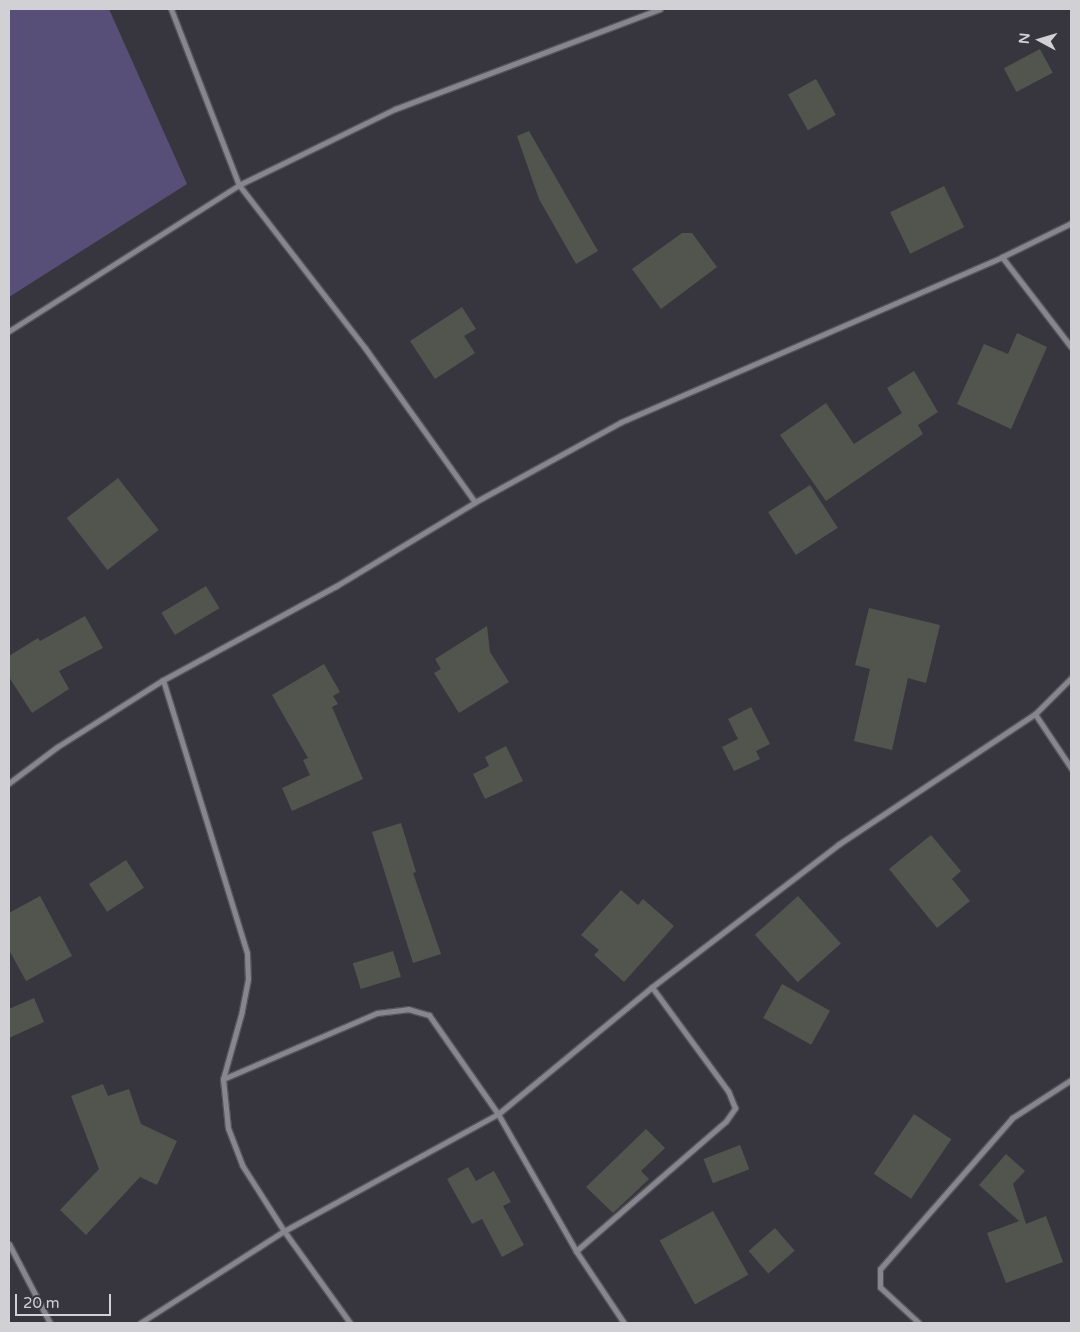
<!DOCTYPE html>
<style>
body{margin:0}
#map{position:relative;width:1080px;height:1332px;overflow:hidden;background:#37363e;font-family:"Varela Round",sans-serif}
div>[style]{position:absolute}
.green>*{inset:0;background:#574f77}
.building>*{inset:0;background:#52554d;transform-origin:0 0}
.roads{filter:drop-shadow(1px 0 #54545a) drop-shadow(-1px 0 #54545a) drop-shadow(0 1px #54545a) drop-shadow(0 -1px #54545a)}
.street>*{height:5px;margin:-2.5px;padding:0 2.5px;transform-origin:2.5px;border-radius:2.5px;background:#87858e}
span{translate:-50% -50%;white-space:nowrap;text-align:center;line-height:1.15;-webkit-text-stroke:4.5px #37363e;paint-order:stroke}
.frame{position:absolute;inset:0;border:10px solid #d1d1d5;pointer-events:none}
.north{position:absolute;left:1015px;top:15px;width:50px;height:50px;-webkit-text-stroke:4px #37363e;paint-order:stroke;rotate:276deg;font-size:14px;font-weight:700;line-height:20px;text-align:center;color:#d1d1d5}
.north::after{content:'';display:block;margin:auto;width:18px;height:22px;background:#d1d1d5;clip-path:polygon(50% 0,100% 100%,50% 72%,0 100%)}
.scale{position:absolute;left:15px;top:1294px;width:96px;height:22px;box-sizing:border-box;border:2px solid #d1d1d5;border-top:0;padding-left:6px;font-size:15px;line-height:18px;white-space:nowrap;color:#d1d1d5;-webkit-text-stroke:4px #37363e;paint-order:stroke}
</style>
<div id="map">
<div class="green">
<div style="clip-path:polygon(9px 9px,109px 9px,187px 184px,9px 297px)"></div>
</div>
<div class="building">
<div style="left:1040px;top:49px;width:27px;height:41px;rotate:62deg"></div>
<div style="left:816px;top:79px;width:41px;height:32px;rotate:61deg"></div>
<div style="clip-path:polygon(529px 131px,598px 251px,576px 264px,539px 199px,517px 136px)"></div>
<div style="left:944px;top:186px;width:46px;height:60px;rotate:64deg"></div>
<div style="clip-path:polygon(682px 233px,692px 233px,717px 267px,661px 309px,632px 269px)"></div>
<div style="clip-path:polygon(462px 307px,476px 329px,464px 336px,475px 353px,435px 379px,410px 341px)"></div>
<div style="clip-path:polygon(1017px 333px,1047px 347px,1011px 429px,957px 404px,984px 344px,1008px 354px)"></div>
<div style="clip-path:polygon(914px 371px,938px 412px,918px 425px,923px 434px,826px 501px,780px 435px,826px 403px,854px 444px,902px 413px,887px 388px)"></div>
<div style="left:118px;top:478px;width:66px;height:65px;rotate:52deg"></div>
<div style="left:810px;top:485px;width:51px;height:50px;rotate:57deg"></div>
<div style="left:206px;top:586px;width:26px;height:52px;rotate:59deg"></div>
<div style="clip-path:polygon(869px 608px,940px 625px,926px 683px,908px 678px,892px 750px,854px 741px,870px 669px,855px 665px)"></div>
<div style="clip-path:polygon(85px 616px,103px 648px,59px 671px,69px 689px,32px 713px,9px 677px,9px 656px,38px 638px,40px 641px)"></div>
<div style="clip-path:polygon(487px 626px,490px 652px,509px 682px,459px 713px,434px 673px,441px 669px,435px 659px)"></div>
<div style="clip-path:polygon(324px 664px,340px 692px,333px 696px,338px 704px,332px 707px,363px 779px,292px 811px,282px 788px,310px 775px,303px 760px,308px 758px,272px 695px)"></div>
<div style="clip-path:polygon(751px 707px,770px 744px,756px 751px,760px 759px,734px 771px,722px 747px,738px 739px,728px 719px)"></div>
<div style="clip-path:polygon(506px 746px,523px 781px,485px 799px,473px 774px,489px 766px,485px 757px)"></div>
<div style="clip-path:polygon(401px 823px,416px 872px,413px 873px,441px 954px,413px 963px,372px 832px)"></div>
<div style="clip-path:polygon(931px 835px,961px 871px,952px 879px,970px 901px,937px 928px,889px 869px)"></div>
<div style="left:126px;top:860px;width:33px;height:44px;rotate:57deg"></div>
<div style="clip-path:polygon(621px 890px,638px 905px,643px 899px,674px 926px,624px 982px,594px 955px,599px 950px,581px 935px)"></div>
<div style="clip-path:polygon(40px 896px,72px 956px,26px 981px,9px 950px,9px 913px)"></div>
<div style="left:798px;top:896px;width:64px;height:58px;rotate:48deg"></div>
<div style="left:393px;top:951px;width:27px;height:42px;rotate:73deg"></div>
<div style="left:782px;top:984px;width:55px;height:39px;rotate:29deg"></div>
<div style="clip-path:polygon(34px 998px,44px 1022px,9px 1038px,9px 1009px)"></div>
<div style="clip-path:polygon(103px 1084px,108px 1096px,129px 1089px,141px 1124px,177px 1141px,157px 1185px,140px 1177px,86px 1235px,60px 1210px,99px 1169px,71px 1096px)"></div>
<div style="left:914px;top:1114px;width:45px;height:72px;rotate:34deg"></div>
<div style="clip-path:polygon(646px 1129px,665px 1148px,641px 1171px,649px 1179px,613px 1213px,586px 1187px)"></div>
<div style="left:740px;top:1145px;width:26px;height:39px;rotate:69deg"></div>
<div style="clip-path:polygon(1006px 1154px,1025px 1171px,1013px 1184px,1026px 1224px,1046px 1216px,1063px 1262px,1006px 1283px,987px 1233px,1019px 1221px,979px 1185px)"></div>
<div style="clip-path:polygon(468px 1167px,476px 1181px,494px 1171px,511px 1202px,503px 1206px,524px 1245px,502px 1257px,482px 1219px,472px 1224px,447px 1179px)"></div>
<div style="left:713px;top:1211px;width:73px;height:61px;rotate:61deg"></div>
<div style="left:775px;top:1228px;width:30px;height:35px;rotate:49deg"></div>
</div>
<div class="roads">
<div class="street">
<div style="left:171px;top:9px;width:189px;rotate:68.9deg"></div>
<div style="left:239px;top:185px;width:206px;rotate:52.3deg"></div>
<div style="left:365px;top:348px;width:189px;rotate:54.5deg"></div>
<div style="left:1002px;top:257px;width:113px;rotate:52.5deg"></div>
<div style="left:9px;top:331px;width:272px;rotate:-32.4deg"></div>
<div style="left:239px;top:185px;width:174px;rotate:-26deg"></div>
<div style="left:395px;top:109px;width:283px;rotate:-20.7deg"></div>
<div style="left:163px;top:680px;width:286px;rotate:72.9deg"></div>
<div style="left:247px;top:953px;width:26px;rotate:88deg"></div>
<div style="left:248px;top:979px;width:33px;rotate:101deg"></div>
<div style="left:242px;top:1011px;width:71px;rotate:105.6deg"></div>
<div style="left:223px;top:1079px;width:49px;rotate:84.2deg"></div>
<div style="left:228px;top:1128px;width:40px;rotate:69deg"></div>
<div style="left:242px;top:1165px;width:78px;rotate:57.5deg"></div>
<div style="left:284px;top:1231px;width:113px;rotate:54.3deg"></div>
<div style="left:1035px;top:714px;width:65px;rotate:56.3deg"></div>
<div style="left:9px;top:783px;width:60px;rotate:-36.9deg"></div>
<div style="left:57px;top:747px;width:125px;rotate:-32.3deg"></div>
<div style="left:163px;top:680px;width:197px;rotate:-28.5deg"></div>
<div style="left:336px;top:586px;width:162px;rotate:-31.1deg"></div>
<div style="left:475px;top:502px;width:166px;rotate:-28.7deg"></div>
<div style="left:621px;top:422px;width:415px;rotate:-23.4deg"></div>
<div style="left:1002px;top:257px;width:77px;rotate:-26.2deg"></div>
<div style="left:223px;top:1079px;width:168px;rotate:-23.2deg"></div>
<div style="left:377px;top:1013px;width:31px;rotate:-7deg"></div>
<div style="left:408px;top:1009px;width:22px;rotate:16deg"></div>
<div style="left:429px;top:1015px;width:121px;rotate:55.1deg"></div>
<div style="left:498px;top:1114px;width:200px;rotate:-39.5deg"></div>
<div style="left:652px;top:987px;width:235px;rotate:-37.4deg"></div>
<div style="left:839px;top:844px;width:235px;rotate:-33.6deg"></div>
<div style="left:1035px;top:714px;width:51px;rotate:-45deg"></div>
<div style="left:9px;top:1244px;width:89px;rotate:62.6deg"></div>
<div style="left:140px;top:1323px;width:171px;rotate:-32.6deg"></div>
<div style="left:284px;top:1231px;width:244px;rotate:-28.7deg"></div>
<div style="left:498px;top:1114px;width:158px;rotate:60.3deg"></div>
<div style="left:624px;top:1323px;width:87px;rotate:-123.7deg"></div>
<div style="left:576px;top:1251px;width:198px;rotate:-40.9deg"></div>
<div style="left:726px;top:1121px;width:16px;rotate:-55deg"></div>
<div style="left:735px;top:1108px;width:18px;rotate:-112deg"></div>
<div style="left:728px;top:1091px;width:129px;rotate:-126.2deg"></div>
<div style="left:919px;top:1323px;width:53px;rotate:-137.3deg"></div>
<div style="left:880px;top:1287px;width:18px;rotate:-90deg"></div>
<div style="left:880px;top:1269px;width:201px;rotate:-48.8deg"></div>
<div style="left:1012px;top:1118px;width:70px;rotate:-32.8deg"></div>
</div>
</div>
<div class="frame"></div>
<div class="north">N</div>
<div class="scale">20 m</div>
</div>
